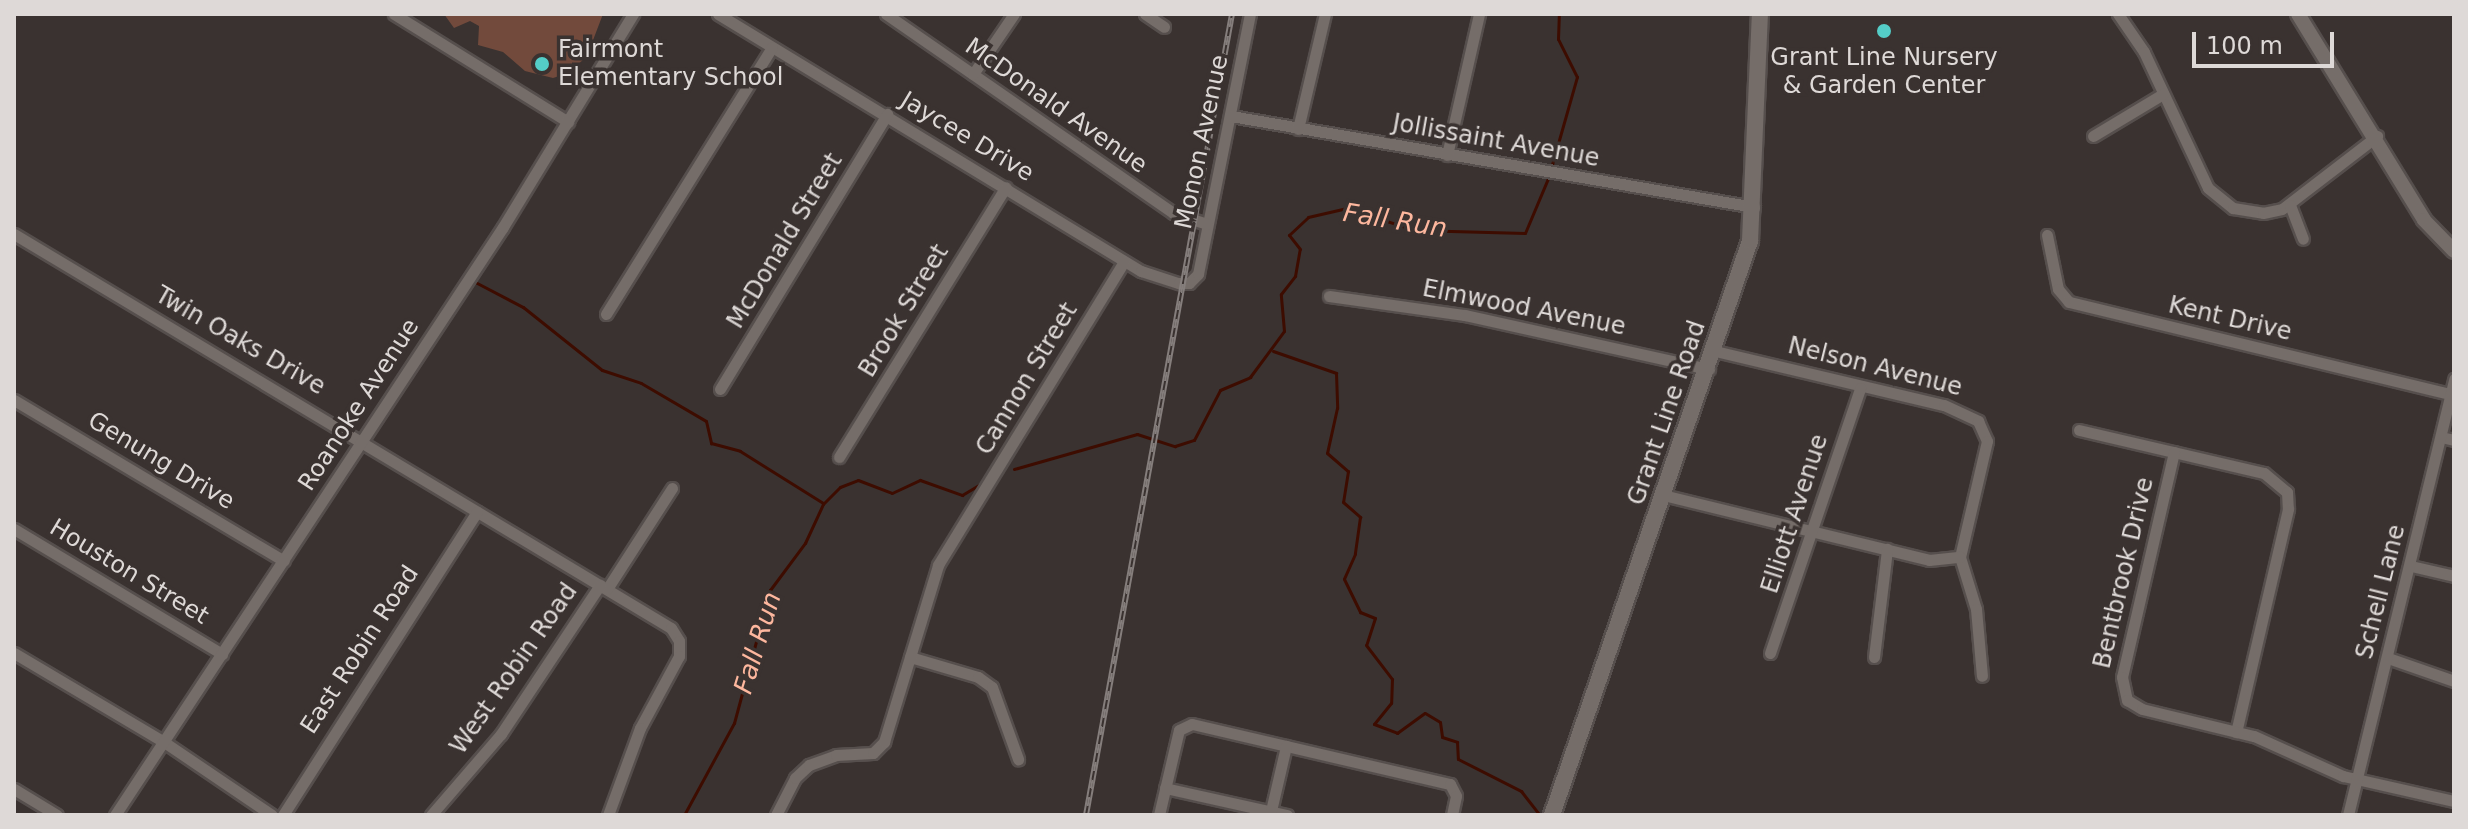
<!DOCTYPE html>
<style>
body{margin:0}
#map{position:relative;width:2468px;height:829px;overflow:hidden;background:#3a3230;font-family:"DejaVu Sans",sans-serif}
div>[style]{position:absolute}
.green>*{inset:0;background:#724a3c}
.stream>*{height:3px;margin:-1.5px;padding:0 1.5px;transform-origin:1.5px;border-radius:1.5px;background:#3d0c00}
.roads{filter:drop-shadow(2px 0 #564f4d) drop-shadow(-2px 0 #564f4d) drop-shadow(0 2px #564f4d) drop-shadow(0 -2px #564f4d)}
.minor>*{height:11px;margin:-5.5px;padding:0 5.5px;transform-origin:5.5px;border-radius:5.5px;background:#756d69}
.tertiary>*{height:14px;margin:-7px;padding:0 7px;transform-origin:7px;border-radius:7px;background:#756d69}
.secondary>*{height:16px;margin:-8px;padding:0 8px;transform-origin:8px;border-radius:8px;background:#756d69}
.rail>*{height:6px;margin-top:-3px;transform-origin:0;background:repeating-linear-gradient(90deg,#3a3230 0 9px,#857e7c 0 18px);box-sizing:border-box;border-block:2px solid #857e7c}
.dots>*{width:22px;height:22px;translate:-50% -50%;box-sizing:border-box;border:4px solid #3a3230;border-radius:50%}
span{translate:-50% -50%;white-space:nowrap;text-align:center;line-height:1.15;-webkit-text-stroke:7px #3a3230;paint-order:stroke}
.poi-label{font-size:24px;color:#ded9d7}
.left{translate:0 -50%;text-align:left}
.street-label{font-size:24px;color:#ded9d7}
.water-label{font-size:26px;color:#fdb79e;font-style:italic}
.frame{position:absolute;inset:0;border:16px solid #ded9d7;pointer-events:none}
.scale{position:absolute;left:2192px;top:32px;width:142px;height:36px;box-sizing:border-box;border:4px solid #ded9d7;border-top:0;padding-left:10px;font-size:24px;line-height:28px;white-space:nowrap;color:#ded9d7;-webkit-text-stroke:6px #3a3230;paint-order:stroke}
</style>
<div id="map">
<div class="green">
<div style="clip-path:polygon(444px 14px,603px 14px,587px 56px,569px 73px,553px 78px,525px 71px,503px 52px,478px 45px,479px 26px,470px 21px,454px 28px)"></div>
</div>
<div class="stream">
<div style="left:1551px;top:168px;width:95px;rotate:-74.1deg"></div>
<div style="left:1577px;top:77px;width:42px;rotate:-116.6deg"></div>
<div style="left:1558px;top:39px;width:25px;rotate:-88deg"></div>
<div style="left:477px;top:283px;width:52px;rotate:27.6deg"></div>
<div style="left:523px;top:307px;width:101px;rotate:38.6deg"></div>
<div style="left:602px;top:370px;width:41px;rotate:18.4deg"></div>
<div style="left:641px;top:383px;width:75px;rotate:30.3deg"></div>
<div style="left:706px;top:421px;width:23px;rotate:77deg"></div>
<div style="left:711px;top:443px;width:30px;rotate:15deg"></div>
<div style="left:740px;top:451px;width:98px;rotate:32.1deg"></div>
<div style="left:1273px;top:351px;width:67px;rotate:19.2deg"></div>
<div style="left:1336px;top:373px;width:35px;rotate:88deg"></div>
<div style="left:1337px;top:408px;width:46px;rotate:102.5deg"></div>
<div style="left:1327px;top:453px;width:28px;rotate:41deg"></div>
<div style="left:1348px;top:471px;width:31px;rotate:99deg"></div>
<div style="left:1343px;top:502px;width:23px;rotate:41deg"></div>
<div style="left:1360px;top:517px;width:37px;rotate:98deg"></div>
<div style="left:1355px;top:554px;width:27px;rotate:114deg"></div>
<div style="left:1344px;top:579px;width:37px;rotate:64deg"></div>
<div style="left:1360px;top:612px;width:16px;rotate:22deg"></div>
<div style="left:1375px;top:618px;width:28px;rotate:108deg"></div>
<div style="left:1366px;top:645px;width:43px;rotate:52.6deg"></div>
<div style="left:1392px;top:679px;width:24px;rotate:92deg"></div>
<div style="left:1391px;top:703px;width:27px;rotate:129deg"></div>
<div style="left:1374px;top:724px;width:25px;rotate:21deg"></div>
<div style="left:1397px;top:733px;width:34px;rotate:-36deg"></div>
<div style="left:1425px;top:713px;width:17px;rotate:31deg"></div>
<div style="left:1440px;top:722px;width:15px;rotate:82deg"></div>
<div style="left:1442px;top:737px;width:16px;rotate:18deg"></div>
<div style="left:1457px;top:742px;width:17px;rotate:87deg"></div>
<div style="left:1458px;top:759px;width:71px;rotate:26.9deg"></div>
<div style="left:1521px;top:791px;width:28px;rotate:52deg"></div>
<div style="left:1014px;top:469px;width:128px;rotate:-15.9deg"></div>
<div style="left:1137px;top:434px;width:40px;rotate:18deg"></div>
<div style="left:1175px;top:446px;width:20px;rotate:-18deg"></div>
<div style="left:1194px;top:440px;width:56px;rotate:-62.5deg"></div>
<div style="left:1220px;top:390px;width:33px;rotate:-23deg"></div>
<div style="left:1250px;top:377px;width:57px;rotate:-53.5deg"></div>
<div style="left:1284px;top:331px;width:37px;rotate:-95deg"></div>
<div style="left:1281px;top:294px;width:23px;rotate:-52deg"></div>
<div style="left:1295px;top:276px;width:27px;rotate:-80deg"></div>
<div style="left:1300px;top:249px;width:18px;rotate:-128deg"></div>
<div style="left:1289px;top:235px;width:26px;rotate:-43deg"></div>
<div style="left:1308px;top:217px;width:40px;rotate:-13deg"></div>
<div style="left:1347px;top:208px;width:71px;rotate:18.2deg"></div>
<div style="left:1414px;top:230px;width:111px;rotate:1.5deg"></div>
<div style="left:1525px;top:233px;width:62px;rotate:-67.2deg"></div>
<div style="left:684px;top:815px;width:105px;rotate:-61.5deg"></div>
<div style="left:734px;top:723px;width:138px;rotate:-74.9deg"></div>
<div style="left:770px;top:590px;width:59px;rotate:-53.3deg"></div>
<div style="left:805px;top:543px;width:43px;rotate:-65.2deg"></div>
<div style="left:823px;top:504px;width:24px;rotate:-45deg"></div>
<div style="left:840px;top:487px;width:19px;rotate:-21deg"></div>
<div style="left:858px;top:480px;width:36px;rotate:21deg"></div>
<div style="left:892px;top:493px;width:31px;rotate:-25deg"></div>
<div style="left:920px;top:480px;width:45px;rotate:19.7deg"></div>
<div style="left:962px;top:495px;width:21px;rotate:-31deg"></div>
</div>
<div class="roads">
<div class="minor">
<div style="left:394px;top:14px;width:205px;rotate:31.8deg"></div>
<div style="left:718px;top:14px;width:495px;rotate:31.3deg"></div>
<div style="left:1141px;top:271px;width:40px;rotate:18deg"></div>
<div style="left:1179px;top:283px;width:10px"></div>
<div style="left:1189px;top:283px;width:13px;rotate:-45deg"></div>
<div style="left:1198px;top:274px;width:265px;rotate:-78.7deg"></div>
<div style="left:886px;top:14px;width:349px;rotate:34.7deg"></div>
<div style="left:1173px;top:213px;width:35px;rotate:18deg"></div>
<div style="left:1145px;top:14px;width:23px;rotate:34deg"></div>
<div style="left:2118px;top:14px;width:46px;rotate:55.6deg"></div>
<div style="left:2144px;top:52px;width:150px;rotate:64.8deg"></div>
<div style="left:2208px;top:188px;width:32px;rotate:39deg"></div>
<div style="left:2233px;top:208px;width:30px;rotate:9deg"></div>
<div style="left:2263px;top:213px;width:19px;rotate:-12deg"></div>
<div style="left:2282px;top:209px;width:120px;rotate:-37.5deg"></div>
<div style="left:973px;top:74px;width:73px;rotate:-55.7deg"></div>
<div style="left:1231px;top:116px;width:531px;rotate:9.87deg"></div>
<div style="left:1298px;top:129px;width:118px;rotate:-76.8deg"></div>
<div style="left:2093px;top:136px;width:82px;rotate:-31deg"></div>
<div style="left:1447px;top:155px;width:145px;rotate:-77.2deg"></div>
<div style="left:2290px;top:205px;width:36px;rotate:69deg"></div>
<div style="left:14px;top:234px;width:766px;rotate:30.95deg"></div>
<div style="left:671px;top:628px;width:15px;rotate:58deg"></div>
<div style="left:679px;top:641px;width:15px;rotate:90deg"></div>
<div style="left:679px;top:656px;width:82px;rotate:118.4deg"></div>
<div style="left:640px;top:728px;width:93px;rotate:110.2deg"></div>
<div style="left:2047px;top:235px;width:55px;rotate:78.5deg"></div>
<div style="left:2058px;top:289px;width:17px;rotate:50deg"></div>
<div style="left:2069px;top:302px;width:392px;rotate:13.6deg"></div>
<div style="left:1329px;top:296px;width:137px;rotate:8deg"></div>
<div style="left:1465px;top:315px;width:250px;rotate:12.5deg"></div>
<div style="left:606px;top:314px;width:314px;rotate:-58.1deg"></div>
<div style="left:1715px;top:351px;width:235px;rotate:13.3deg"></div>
<div style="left:1944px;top:405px;width:38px;rotate:25deg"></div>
<div style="left:1978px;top:421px;width:22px;rotate:66deg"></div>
<div style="left:1987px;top:441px;width:119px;rotate:103.1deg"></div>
<div style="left:1960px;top:557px;width:54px;rotate:72.9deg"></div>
<div style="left:1976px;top:609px;width:67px;rotate:84.9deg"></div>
<div style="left:720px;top:389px;width:322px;rotate:-58.7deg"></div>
<div style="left:14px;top:400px;width:314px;rotate:30.8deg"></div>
<div style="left:2079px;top:430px;width:190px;rotate:13.1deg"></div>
<div style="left:2264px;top:473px;width:30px;rotate:40deg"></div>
<div style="left:2287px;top:492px;width:17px;rotate:87deg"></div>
<div style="left:2288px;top:509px;width:229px;rotate:103.1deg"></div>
<div style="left:2441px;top:437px;width:13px;rotate:13deg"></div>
<div style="left:2174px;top:452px;width:231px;rotate:103deg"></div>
<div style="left:2122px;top:677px;width:24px;rotate:78deg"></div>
<div style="left:2127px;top:700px;width:17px;rotate:31deg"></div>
<div style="left:2142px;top:709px;width:115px;rotate:13.6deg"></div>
<div style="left:2254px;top:736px;width:98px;rotate:24.2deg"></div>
<div style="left:2343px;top:776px;width:114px;rotate:12.7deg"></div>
<div style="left:839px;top:457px;width:317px;rotate:-58.3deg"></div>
<div style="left:1663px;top:495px;width:274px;rotate:13.7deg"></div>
<div style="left:1929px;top:560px;width:31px;rotate:-6deg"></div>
<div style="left:14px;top:529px;width:243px;rotate:31deg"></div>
<div style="left:2411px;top:566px;width:44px;rotate:13.1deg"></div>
<div style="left:607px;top:589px;width:120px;rotate:-57.2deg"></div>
<div style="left:14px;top:653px;width:174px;rotate:30.7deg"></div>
<div style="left:164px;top:742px;width:130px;rotate:34.1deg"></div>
<div style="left:1770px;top:653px;width:280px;rotate:-71.2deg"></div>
<div style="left:910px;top:657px;width:71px;rotate:16.4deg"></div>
<div style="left:978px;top:677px;width:17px;rotate:36deg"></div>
<div style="left:992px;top:687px;width:77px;rotate:70.1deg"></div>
<div style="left:1874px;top:657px;width:109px;rotate:-83.1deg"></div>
<div style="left:2388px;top:658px;width:70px;rotate:19.2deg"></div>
<div style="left:1165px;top:788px;width:125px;rotate:12.5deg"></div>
<div style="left:14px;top:789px;width:50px;rotate:31.2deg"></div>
<div style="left:115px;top:815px;width:704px;rotate:-56.58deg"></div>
<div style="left:503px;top:227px;width:250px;rotate:-58.6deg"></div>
<div style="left:283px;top:815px;width:360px;rotate:-57.4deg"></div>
<div style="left:431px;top:815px;width:107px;rotate:-49.2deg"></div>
<div style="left:501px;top:734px;width:179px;rotate:-56.4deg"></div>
<div style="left:776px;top:815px;width:42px;rotate:-62.8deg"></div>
<div style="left:795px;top:778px;width:19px;rotate:-43deg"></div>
<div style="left:809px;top:765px;width:29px;rotate:-20deg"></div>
<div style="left:836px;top:755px;width:37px;rotate:-3deg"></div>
<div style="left:873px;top:753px;width:16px;rotate:-45deg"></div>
<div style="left:884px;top:742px;width:185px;rotate:-73deg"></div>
<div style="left:938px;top:565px;width:356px;rotate:-58.5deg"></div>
<div style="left:1159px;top:815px;width:87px;rotate:-76.8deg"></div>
<div style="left:1179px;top:730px;width:14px;rotate:-25deg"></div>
<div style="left:1192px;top:724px;width:265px;rotate:13.1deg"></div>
<div style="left:1450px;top:784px;width:13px;rotate:63deg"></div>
<div style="left:1456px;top:796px;width:19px;rotate:102deg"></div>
<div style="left:1270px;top:815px;width:71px;rotate:-76.9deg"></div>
<div style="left:2348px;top:815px;width:449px;rotate:-76.3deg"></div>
</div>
<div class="tertiary">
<div style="left:2298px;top:14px;width:241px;rotate:58.5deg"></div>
<div style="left:2424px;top:220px;width:43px;rotate:45.9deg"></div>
</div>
<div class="secondary">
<div style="left:1552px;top:815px;width:607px;rotate:-70.97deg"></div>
<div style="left:1750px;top:241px;width:227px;rotate:-87.5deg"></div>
</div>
</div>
<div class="rail">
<div style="left:1086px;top:815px;width:814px;rotate:-79.67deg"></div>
</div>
<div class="dots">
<div style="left:1884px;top:31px;background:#54cdc7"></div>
<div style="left:542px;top:64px;background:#54cdc7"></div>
</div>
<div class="poi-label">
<span class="left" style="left:558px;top:64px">Fairmont<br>Elementary School</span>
<span style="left:1884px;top:72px">Grant Line Nursery<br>&amp; Garden Center</span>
</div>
<div class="street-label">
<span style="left:1056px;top:106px;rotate:35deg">McDonald Avenue</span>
<span style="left:967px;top:137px;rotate:31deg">Jaycee Drive</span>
<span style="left:1496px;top:141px;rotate:10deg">Jollissaint Avenue</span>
<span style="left:1202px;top:142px;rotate:-78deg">Monon Avenue</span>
<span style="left:785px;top:241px;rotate:-59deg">McDonald Street</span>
<span style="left:1524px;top:308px;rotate:11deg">Elmwood Avenue</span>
<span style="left:904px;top:311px;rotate:-59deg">Brook Street</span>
<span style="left:2230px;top:319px;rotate:13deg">Kent Drive</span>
<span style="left:240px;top:341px;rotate:30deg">Twin Oaks Drive</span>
<span style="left:1875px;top:367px;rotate:14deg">Nelson Avenue</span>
<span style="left:1027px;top:379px;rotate:-59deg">Cannon Street</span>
<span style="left:359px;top:405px;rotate:-57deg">Roanoke Avenue</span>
<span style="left:1667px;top:413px;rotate:-71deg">Grant Line Road</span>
<span style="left:161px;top:461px;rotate:31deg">Genung Drive</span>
<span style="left:1795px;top:514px;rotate:-72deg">Elliott Avenue</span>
<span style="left:129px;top:572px;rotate:31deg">Houston Street</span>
<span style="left:2124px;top:573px;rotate:-77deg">Bentbrook Drive</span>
<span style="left:2381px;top:592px;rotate:-76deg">Schell Lane</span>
<span style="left:360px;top:650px;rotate:-57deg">East Robin Road</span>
<span style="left:514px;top:669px;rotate:-55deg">West Robin Road</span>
</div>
<div class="water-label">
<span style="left:1395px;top:221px;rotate:9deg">Fall Run</span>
<span style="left:758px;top:643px;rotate:-73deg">Fall Run</span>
</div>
<div class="frame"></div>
<div class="scale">100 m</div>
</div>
